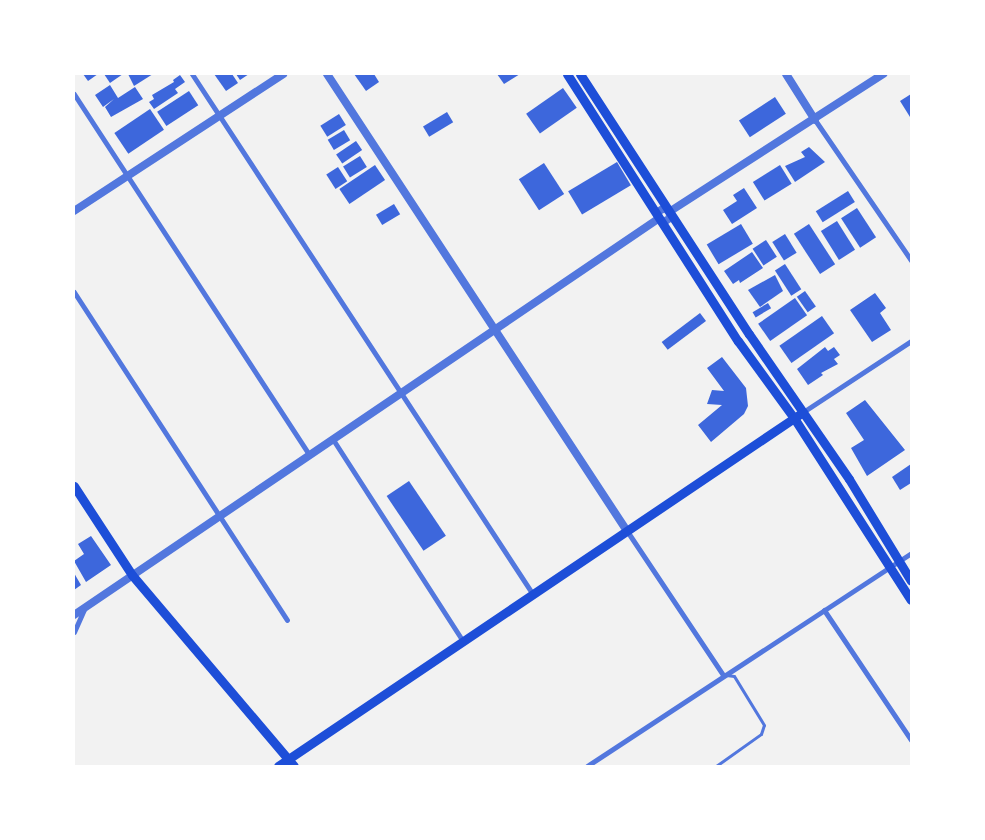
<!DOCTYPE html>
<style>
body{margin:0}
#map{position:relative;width:985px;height:840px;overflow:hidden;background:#f2f2f2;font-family:"Exo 2",sans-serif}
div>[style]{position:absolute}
.building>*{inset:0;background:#3d67dc;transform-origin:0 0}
.service>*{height:3px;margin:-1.5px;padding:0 1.5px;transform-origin:1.5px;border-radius:1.5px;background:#5277de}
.minor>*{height:5px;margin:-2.5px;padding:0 2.5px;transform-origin:2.5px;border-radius:2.5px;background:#5277de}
.tertiary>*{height:8px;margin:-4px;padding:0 4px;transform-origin:4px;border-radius:4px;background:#5277de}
.tertiary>.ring{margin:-4px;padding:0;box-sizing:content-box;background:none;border:8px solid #5277de;border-radius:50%}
.secondary>*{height:9px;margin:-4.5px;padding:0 4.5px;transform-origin:4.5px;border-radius:4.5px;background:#1d4ed8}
span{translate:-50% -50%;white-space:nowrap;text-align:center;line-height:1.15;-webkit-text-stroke:5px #fff;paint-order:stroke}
.frame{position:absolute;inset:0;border:75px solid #fff;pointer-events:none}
</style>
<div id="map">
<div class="building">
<div style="clip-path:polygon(83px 74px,98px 74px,88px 81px)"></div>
<div style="clip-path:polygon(104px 74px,123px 74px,110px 83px)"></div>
<div style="clip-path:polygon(128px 74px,153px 74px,134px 86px)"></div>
<div style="clip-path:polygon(214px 74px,232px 74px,238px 83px,226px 91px)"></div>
<div style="clip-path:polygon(236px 74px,249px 74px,240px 80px)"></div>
<div style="clip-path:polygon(354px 74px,374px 74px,379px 82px,366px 91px)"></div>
<div style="clip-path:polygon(497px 74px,520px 74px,504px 84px)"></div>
<div style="clip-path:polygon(180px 75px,185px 82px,175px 89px,178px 93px,154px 109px,149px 102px,154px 99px,152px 95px,174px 82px,173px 80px)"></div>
<div style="clip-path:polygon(110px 85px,118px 98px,135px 87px,143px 99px,111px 117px,105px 107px,114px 99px,103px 107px,95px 95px)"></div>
<div style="left:563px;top:88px;width:24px;height:45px;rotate:55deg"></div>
<div style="left:189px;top:91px;width:17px;height:38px;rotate:57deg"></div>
<div style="clip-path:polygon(911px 94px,911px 116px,910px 117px,900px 101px)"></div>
<div style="left:775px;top:97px;width:20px;height:43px;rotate:57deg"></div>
<div style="left:150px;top:109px;width:25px;height:43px;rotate:56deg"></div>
<div style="left:447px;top:112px;width:12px;height:28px;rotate:59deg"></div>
<div style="left:339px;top:114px;width:13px;height:22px;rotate:58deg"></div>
<div style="left:344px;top:130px;width:12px;height:19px;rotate:59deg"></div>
<div style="left:356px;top:141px;width:11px;height:24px;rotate:56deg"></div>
<div style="clip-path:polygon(809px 147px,825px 162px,795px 182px,785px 166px,805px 157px,801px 152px)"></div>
<div style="left:360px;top:156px;width:13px;height:20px;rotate:58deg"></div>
<div style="left:617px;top:162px;width:27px;height:57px;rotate:59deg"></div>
<div style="left:544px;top:163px;width:37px;height:30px;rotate:57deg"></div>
<div style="left:375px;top:165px;width:18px;height:43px;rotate:56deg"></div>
<div style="left:780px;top:165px;width:22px;height:32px;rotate:58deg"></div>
<div style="left:338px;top:167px;width:17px;height:14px;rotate:57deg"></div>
<div style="clip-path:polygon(744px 188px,757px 208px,732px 224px,723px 210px,737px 201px,733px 195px)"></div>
<div style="left:848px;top:191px;width:13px;height:38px;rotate:58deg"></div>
<div style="left:394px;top:204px;width:12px;height:21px;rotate:59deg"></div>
<div style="left:857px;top:208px;width:35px;height:19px;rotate:57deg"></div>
<div style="left:837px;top:221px;width:34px;height:19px;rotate:58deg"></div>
<div style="left:741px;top:224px;width:23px;height:40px;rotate:59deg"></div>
<div style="left:809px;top:224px;width:48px;height:18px;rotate:57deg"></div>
<div style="left:785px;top:234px;width:22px;height:15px;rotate:58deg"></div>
<div style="left:766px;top:240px;width:20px;height:16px;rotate:57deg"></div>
<div style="clip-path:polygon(752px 252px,763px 268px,740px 283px,739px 280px,733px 284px,724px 271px)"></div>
<div style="left:785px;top:264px;width:30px;height:12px;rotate:57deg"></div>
<div style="clip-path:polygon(775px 275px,783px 291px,760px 307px,748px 290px)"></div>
<div style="left:805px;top:291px;width:19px;height:10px;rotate:55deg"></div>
<div style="clip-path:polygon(875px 293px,886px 308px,880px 313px,891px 330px,872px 342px,850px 310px)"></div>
<div style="left:795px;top:298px;width:21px;height:45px;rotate:55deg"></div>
<div style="left:768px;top:303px;width:6px;height:18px;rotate:59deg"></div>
<div style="left:700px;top:313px;width:10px;height:48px;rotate:53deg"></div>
<div style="left:822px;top:316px;width:21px;height:52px;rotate:55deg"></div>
<div style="clip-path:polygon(825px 347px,828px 351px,834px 347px,840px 355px,834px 359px,838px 364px,821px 373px,823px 375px,808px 385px,797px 369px)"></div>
<div style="clip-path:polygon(722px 357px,746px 388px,748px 406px,744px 414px,711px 442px,698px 425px,722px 405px,707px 404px,712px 390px,724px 391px,707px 368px)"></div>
<div style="clip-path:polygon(865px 400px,905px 450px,867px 476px,851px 448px,864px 440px,846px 413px)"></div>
<div style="clip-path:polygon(911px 464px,911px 483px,900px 490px,892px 477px)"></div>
<div style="left:409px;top:481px;width:66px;height:27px;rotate:56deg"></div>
<div style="clip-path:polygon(91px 536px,111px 565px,86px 582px,74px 561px,84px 554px,78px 544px)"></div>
<div style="clip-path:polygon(74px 573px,81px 585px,74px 590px)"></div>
</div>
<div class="service">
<div style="left:716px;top:766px;width:55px;rotate:-35.4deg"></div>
<div style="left:761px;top:734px;width:9px;rotate:-72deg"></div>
<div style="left:764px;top:725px;width:57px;rotate:-121.5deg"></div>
<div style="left:734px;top:676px;width:8px;rotate:-173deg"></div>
</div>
<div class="minor">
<div style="left:192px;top:74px;width:620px;rotate:56.77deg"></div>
<div style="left:74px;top:94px;width:430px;rotate:56.9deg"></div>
<div style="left:815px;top:120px;width:170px;rotate:55.6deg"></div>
<div style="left:74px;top:292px;width:391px;rotate:57deg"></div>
<div style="left:803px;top:412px;width:129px;rotate:-33.3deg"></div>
<div style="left:332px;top:438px;width:240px;rotate:57.2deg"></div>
<div style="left:627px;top:531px;width:173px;rotate:56.3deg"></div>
<div style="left:824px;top:610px;width:156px;rotate:56.2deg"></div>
<div style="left:74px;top:632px;width:24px;rotate:-66deg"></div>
<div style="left:587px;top:766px;width:388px;rotate:-33.3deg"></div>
</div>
<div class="tertiary">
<div style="left:327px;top:74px;width:547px;rotate:56.72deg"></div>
<div style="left:786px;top:74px;width:54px;rotate:57.8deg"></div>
<div class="ring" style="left:658px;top:209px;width:4px;height:4px"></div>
<div style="left:74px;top:211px;width:250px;rotate:-33.2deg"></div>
<div style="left:669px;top:212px;width:255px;rotate:-32.8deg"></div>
<div style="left:74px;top:615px;width:706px;rotate:-34.14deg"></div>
</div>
<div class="secondary">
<div style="left:567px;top:74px;width:317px;rotate:57.4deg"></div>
<div style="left:738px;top:341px;width:95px;rotate:54deg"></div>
<div style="left:794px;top:418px;width:216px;rotate:57.3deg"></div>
<div style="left:580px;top:74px;width:310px;rotate:57deg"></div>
<div style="left:749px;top:334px;width:176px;rotate:55.4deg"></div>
<div style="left:849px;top:479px;width:119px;rotate:58.7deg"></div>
<div style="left:74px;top:486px;width:106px;rotate:56.9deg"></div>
<div style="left:132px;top:575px;width:250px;rotate:49.7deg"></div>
<div style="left:278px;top:766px;width:633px;rotate:-33.99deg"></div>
</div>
<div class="frame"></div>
</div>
